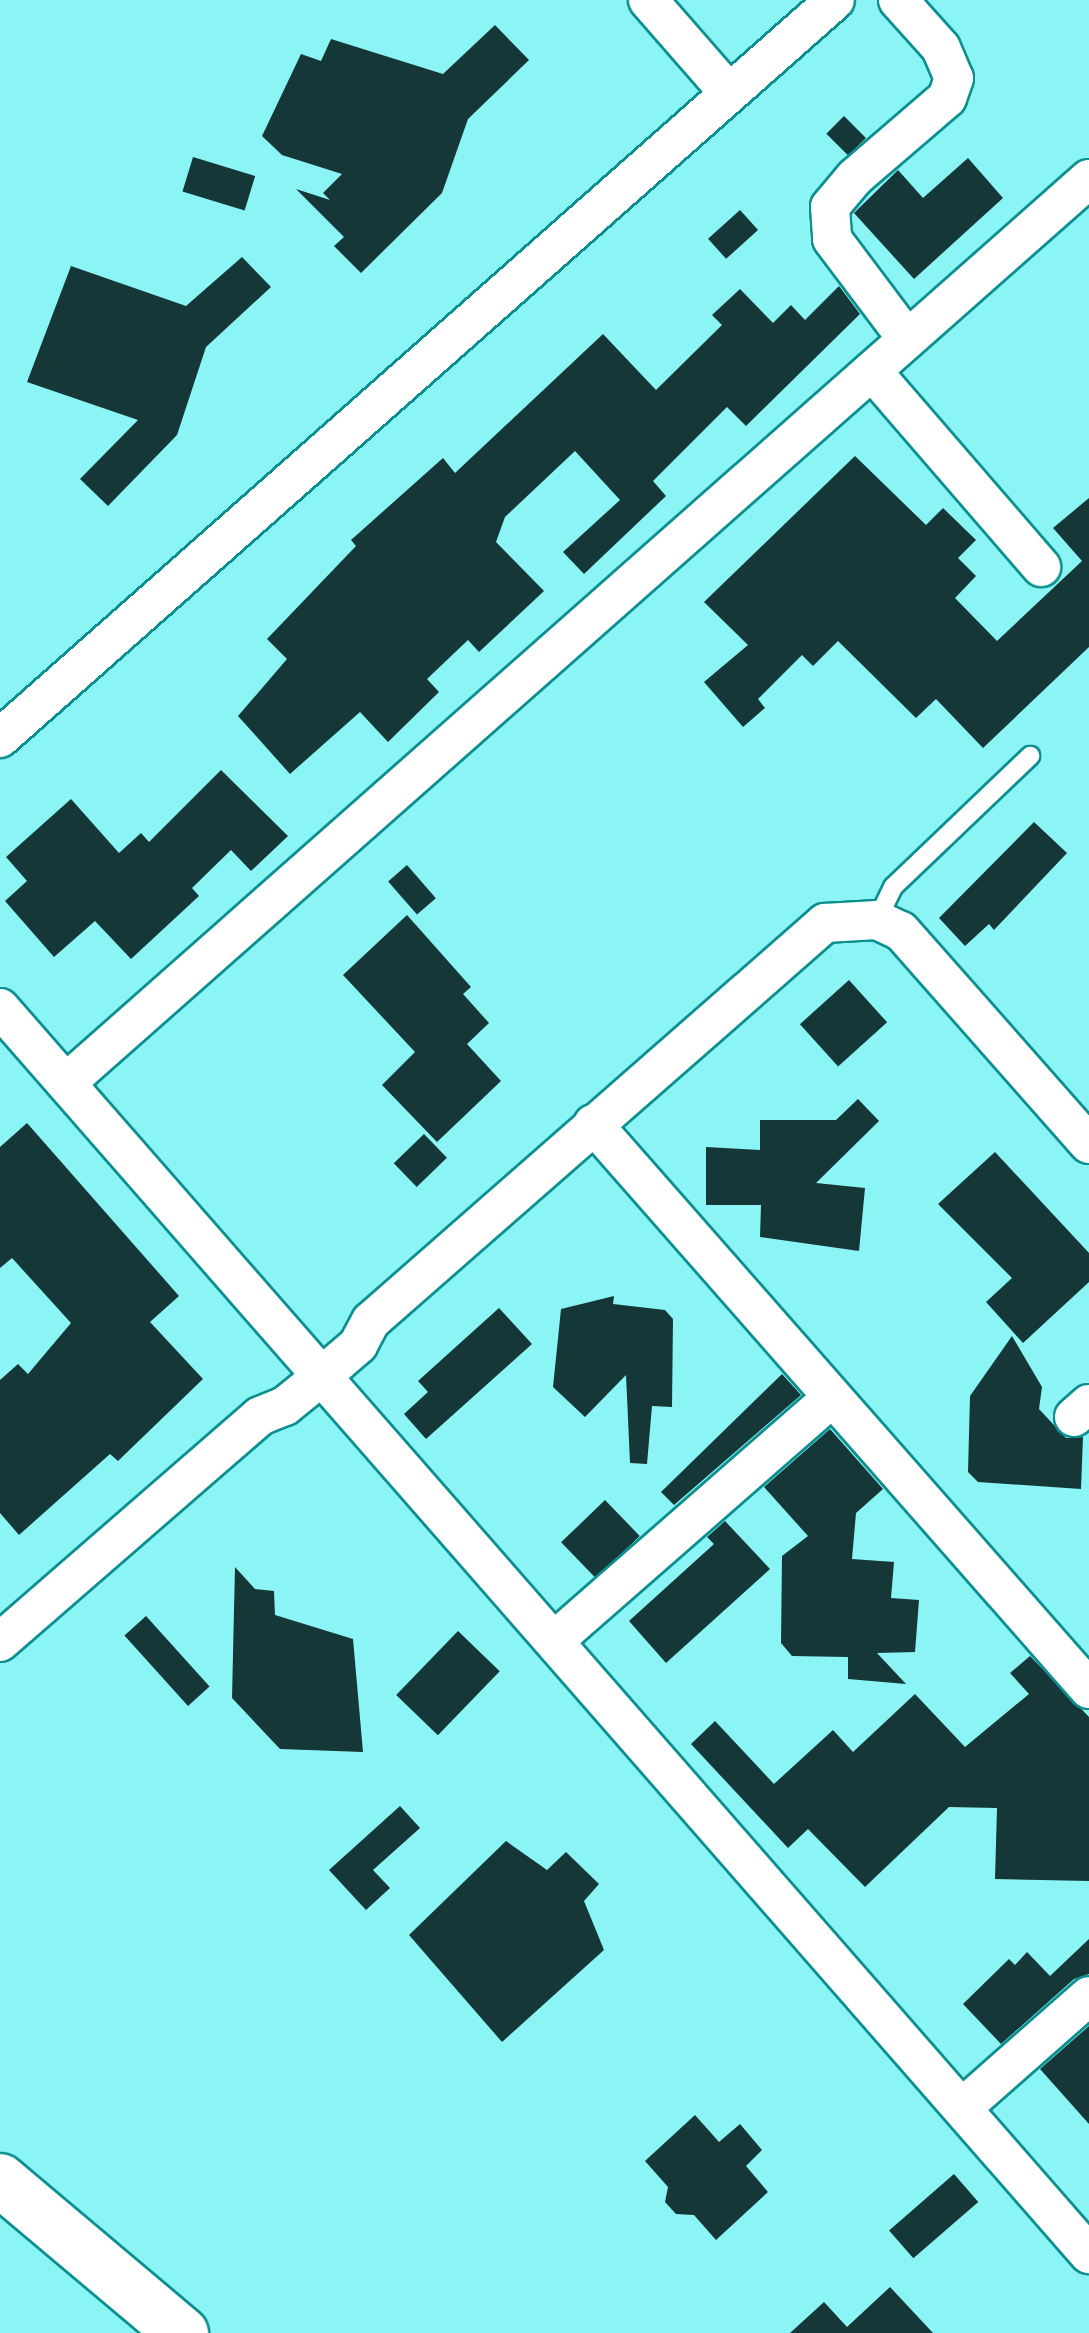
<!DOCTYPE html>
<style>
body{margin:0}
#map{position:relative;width:1089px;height:2333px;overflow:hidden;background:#8bf4f5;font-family:"Noto Sans",sans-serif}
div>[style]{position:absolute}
.building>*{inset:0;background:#153738;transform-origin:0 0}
.roads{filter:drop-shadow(2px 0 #0c8f90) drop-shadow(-2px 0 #0c8f90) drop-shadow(0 2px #0c8f90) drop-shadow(0 -2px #0c8f90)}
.lane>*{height:18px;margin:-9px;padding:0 9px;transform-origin:9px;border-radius:9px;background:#fff}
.street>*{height:38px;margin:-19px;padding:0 19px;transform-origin:19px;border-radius:19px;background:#fff}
.secondary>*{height:52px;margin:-26px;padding:0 26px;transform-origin:26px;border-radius:26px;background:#fff}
span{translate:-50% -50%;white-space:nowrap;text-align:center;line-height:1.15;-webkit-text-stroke:10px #adfefe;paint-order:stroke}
</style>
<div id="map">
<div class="building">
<div style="clip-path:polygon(495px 25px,529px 60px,468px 119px,442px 193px,361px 273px,334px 246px,344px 237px,296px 189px,330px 200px,323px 193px,342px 174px,282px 155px,262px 136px,301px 54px,321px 61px,331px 39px,443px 74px)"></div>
<div style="left:844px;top:116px;width:31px;height:25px;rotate:45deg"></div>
<div style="left:193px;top:157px;width:65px;height:36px;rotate:17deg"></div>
<div style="clip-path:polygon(968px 158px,1003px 198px,914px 279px,854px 213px,898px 170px,923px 198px)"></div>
<div style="left:740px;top:210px;width:27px;height:43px;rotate:48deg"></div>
<div style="clip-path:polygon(242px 257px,271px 287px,206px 347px,177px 435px,108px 506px,80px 479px,138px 420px,27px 382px,71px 266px,186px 306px)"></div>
<div style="clip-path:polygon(839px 286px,860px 314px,746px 426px,727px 407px,653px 481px,666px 496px,584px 574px,563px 552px,620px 500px,575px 451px,505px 517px,496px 542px,544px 591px,479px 652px,468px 640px,427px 679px,439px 692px,388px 742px,360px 712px,290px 774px,238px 716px,287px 659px,267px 639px,356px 546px,351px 540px,443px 458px,455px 473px,603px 334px,656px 390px,722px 325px,712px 315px,740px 289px,773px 323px,791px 305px,805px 320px)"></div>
<div style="clip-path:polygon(855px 456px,926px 525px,943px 508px,976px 540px,958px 558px,976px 576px,955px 598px,997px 641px,1082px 561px,1053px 528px,1089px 498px,1089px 647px,983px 748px,936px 699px,916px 718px,838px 641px,813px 666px,802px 655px,758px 699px,765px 708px,743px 727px,704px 682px,748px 645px,704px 602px)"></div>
<div style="clip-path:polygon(221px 770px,288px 836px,251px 871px,231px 850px,192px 888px,199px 896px,131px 959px,95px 921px,54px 957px,5px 901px,27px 881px,6px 857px,71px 799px,119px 853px,141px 833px,149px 842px)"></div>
<div style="clip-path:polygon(1034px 822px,1067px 853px,994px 930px,989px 924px,965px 946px,939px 918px)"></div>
<div style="left:407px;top:865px;width:44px;height:25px;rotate:49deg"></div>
<div style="clip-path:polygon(407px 915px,471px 987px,463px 994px,489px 1023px,467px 1044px,501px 1081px,437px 1142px,382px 1085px,415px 1052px,343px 975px)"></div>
<div style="left:849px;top:980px;width:57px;height:66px;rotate:48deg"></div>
<div style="clip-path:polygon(858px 1099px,879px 1121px,816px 1183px,865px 1188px,859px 1251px,760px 1237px,761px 1205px,706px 1205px,706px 1147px,760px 1150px,760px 1120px,836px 1120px)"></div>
<div style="clip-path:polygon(27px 1123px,179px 1296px,150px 1322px,203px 1379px,118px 1461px,110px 1454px,19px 1535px,0 1513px,0 1380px,18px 1364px,28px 1374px,71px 1323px,12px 1258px,0 1268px,0 1147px)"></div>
<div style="left:424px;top:1134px;width:33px;height:42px;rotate:46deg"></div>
<div style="clip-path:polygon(995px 1152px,1089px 1253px,1089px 1282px,1023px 1343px,986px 1302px,1012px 1278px,938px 1204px)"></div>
<div style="clip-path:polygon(614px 1296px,613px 1304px,665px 1310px,673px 1319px,672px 1407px,652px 1406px,647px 1464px,630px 1463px,626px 1375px,585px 1417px,553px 1387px,561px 1309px)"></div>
<div style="clip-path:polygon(499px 1308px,532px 1344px,426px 1439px,404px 1414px,428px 1392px,418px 1381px)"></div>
<div style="clip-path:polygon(1012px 1336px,1042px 1387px,1039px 1409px,1066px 1438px,1083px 1437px,1081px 1489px,978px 1482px,968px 1472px,970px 1396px)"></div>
<div style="clip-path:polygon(782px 1374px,801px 1395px,674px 1505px,661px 1492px)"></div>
<div style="clip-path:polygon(830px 1429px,883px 1489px,856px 1513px,852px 1559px,894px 1562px,891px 1598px,919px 1600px,915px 1652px,877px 1653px,906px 1684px,848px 1679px,848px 1657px,792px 1656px,781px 1643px,782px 1556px,808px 1536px,764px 1487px)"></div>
<div style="left:605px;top:1500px;width:50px;height:61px;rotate:46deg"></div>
<div style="clip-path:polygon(725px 1521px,770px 1569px,666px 1663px,629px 1621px,714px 1544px,707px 1537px)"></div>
<div style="clip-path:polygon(235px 1567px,255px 1589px,274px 1591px,275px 1615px,353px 1639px,363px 1752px,280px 1749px,232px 1698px)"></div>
<div style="left:146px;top:1616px;width:95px;height:29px;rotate:48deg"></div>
<div style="left:458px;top:1631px;width:58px;height:89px;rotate:44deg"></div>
<div style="clip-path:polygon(1030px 1656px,1089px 1717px,1089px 1881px,995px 1879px,997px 1808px,949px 1807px,865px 1887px,808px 1829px,788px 1848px,691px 1744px,715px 1721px,774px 1784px,833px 1730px,853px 1752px,915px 1694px,965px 1747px,1029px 1694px,1010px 1673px)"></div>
<div style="clip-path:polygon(400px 1806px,420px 1828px,373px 1870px,390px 1888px,366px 1910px,329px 1870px)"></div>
<div style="clip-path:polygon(506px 1841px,547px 1870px,566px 1852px,599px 1884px,584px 1901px,604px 1950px,502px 2042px,409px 1935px)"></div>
<div style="clip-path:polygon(1089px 1939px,1089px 1974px,1074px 1979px,1001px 2044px,963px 2004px,1009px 1959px,1015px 1965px,1027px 1952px,1050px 1976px)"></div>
<div style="clip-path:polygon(1089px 2026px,1089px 2124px,1040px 2069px)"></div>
<div style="clip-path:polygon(695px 2115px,719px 2142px,740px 2124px,762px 2150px,746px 2166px,768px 2192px,716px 2240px,694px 2215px,676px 2214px,665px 2202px,668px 2187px,645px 2161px)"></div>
<div style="left:954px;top:2174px;width:37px;height:86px;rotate:49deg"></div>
<div style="clip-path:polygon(890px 2287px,933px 2333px,790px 2333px,824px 2302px,847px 2327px)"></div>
</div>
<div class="roads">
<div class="lane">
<div style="left:877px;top:920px;width:37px;rotate:-64deg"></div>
<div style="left:893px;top:887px;width:190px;rotate:-43.7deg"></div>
</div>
<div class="street">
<div style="left:648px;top:0;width:123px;rotate:48.9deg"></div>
<div style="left:898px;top:0;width:64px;rotate:48.1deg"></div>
<div style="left:941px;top:48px;width:33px;rotate:67deg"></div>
<div style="left:954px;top:78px;width:21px;rotate:109deg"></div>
<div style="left:947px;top:98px;width:121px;rotate:139.3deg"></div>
<div style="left:855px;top:177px;width:39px;rotate:130deg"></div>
<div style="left:830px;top:207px;width:32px;rotate:86deg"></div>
<div style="left:832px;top:239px;width:125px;rotate:53.1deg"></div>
<div style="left:872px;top:371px;width:259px;rotate:49.2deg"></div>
<div style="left:0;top:738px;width:1114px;rotate:-41.47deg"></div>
<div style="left:0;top:1008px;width:1655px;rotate:48.85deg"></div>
<div style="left:66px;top:1083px;width:1365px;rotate:-41.47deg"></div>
<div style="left:593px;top:1124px;width:752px;rotate:48.72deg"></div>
<div style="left:1074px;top:1417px;width:20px;rotate:-41deg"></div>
<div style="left:554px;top:1641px;width:367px;rotate:-41.2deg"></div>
<div style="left:0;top:1642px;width:344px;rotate:-41deg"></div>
<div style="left:260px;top:1416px;width:27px;rotate:-22deg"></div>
<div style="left:285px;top:1406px;width:48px;rotate:-39deg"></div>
<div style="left:322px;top:1376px;width:48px;rotate:-40.7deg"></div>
<div style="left:358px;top:1345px;width:27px;rotate:-62deg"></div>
<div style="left:371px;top:1321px;width:604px;rotate:-41.24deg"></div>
<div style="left:825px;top:923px;width:52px;rotate:-3.3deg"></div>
<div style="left:877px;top:920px;width:26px;rotate:25deg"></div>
<div style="left:901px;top:931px;width:284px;rotate:48.6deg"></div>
<div style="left:962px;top:2108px;width:169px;rotate:-41.4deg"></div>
</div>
<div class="secondary">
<div style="left:0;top:2180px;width:238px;rotate:40.1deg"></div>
</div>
</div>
</div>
